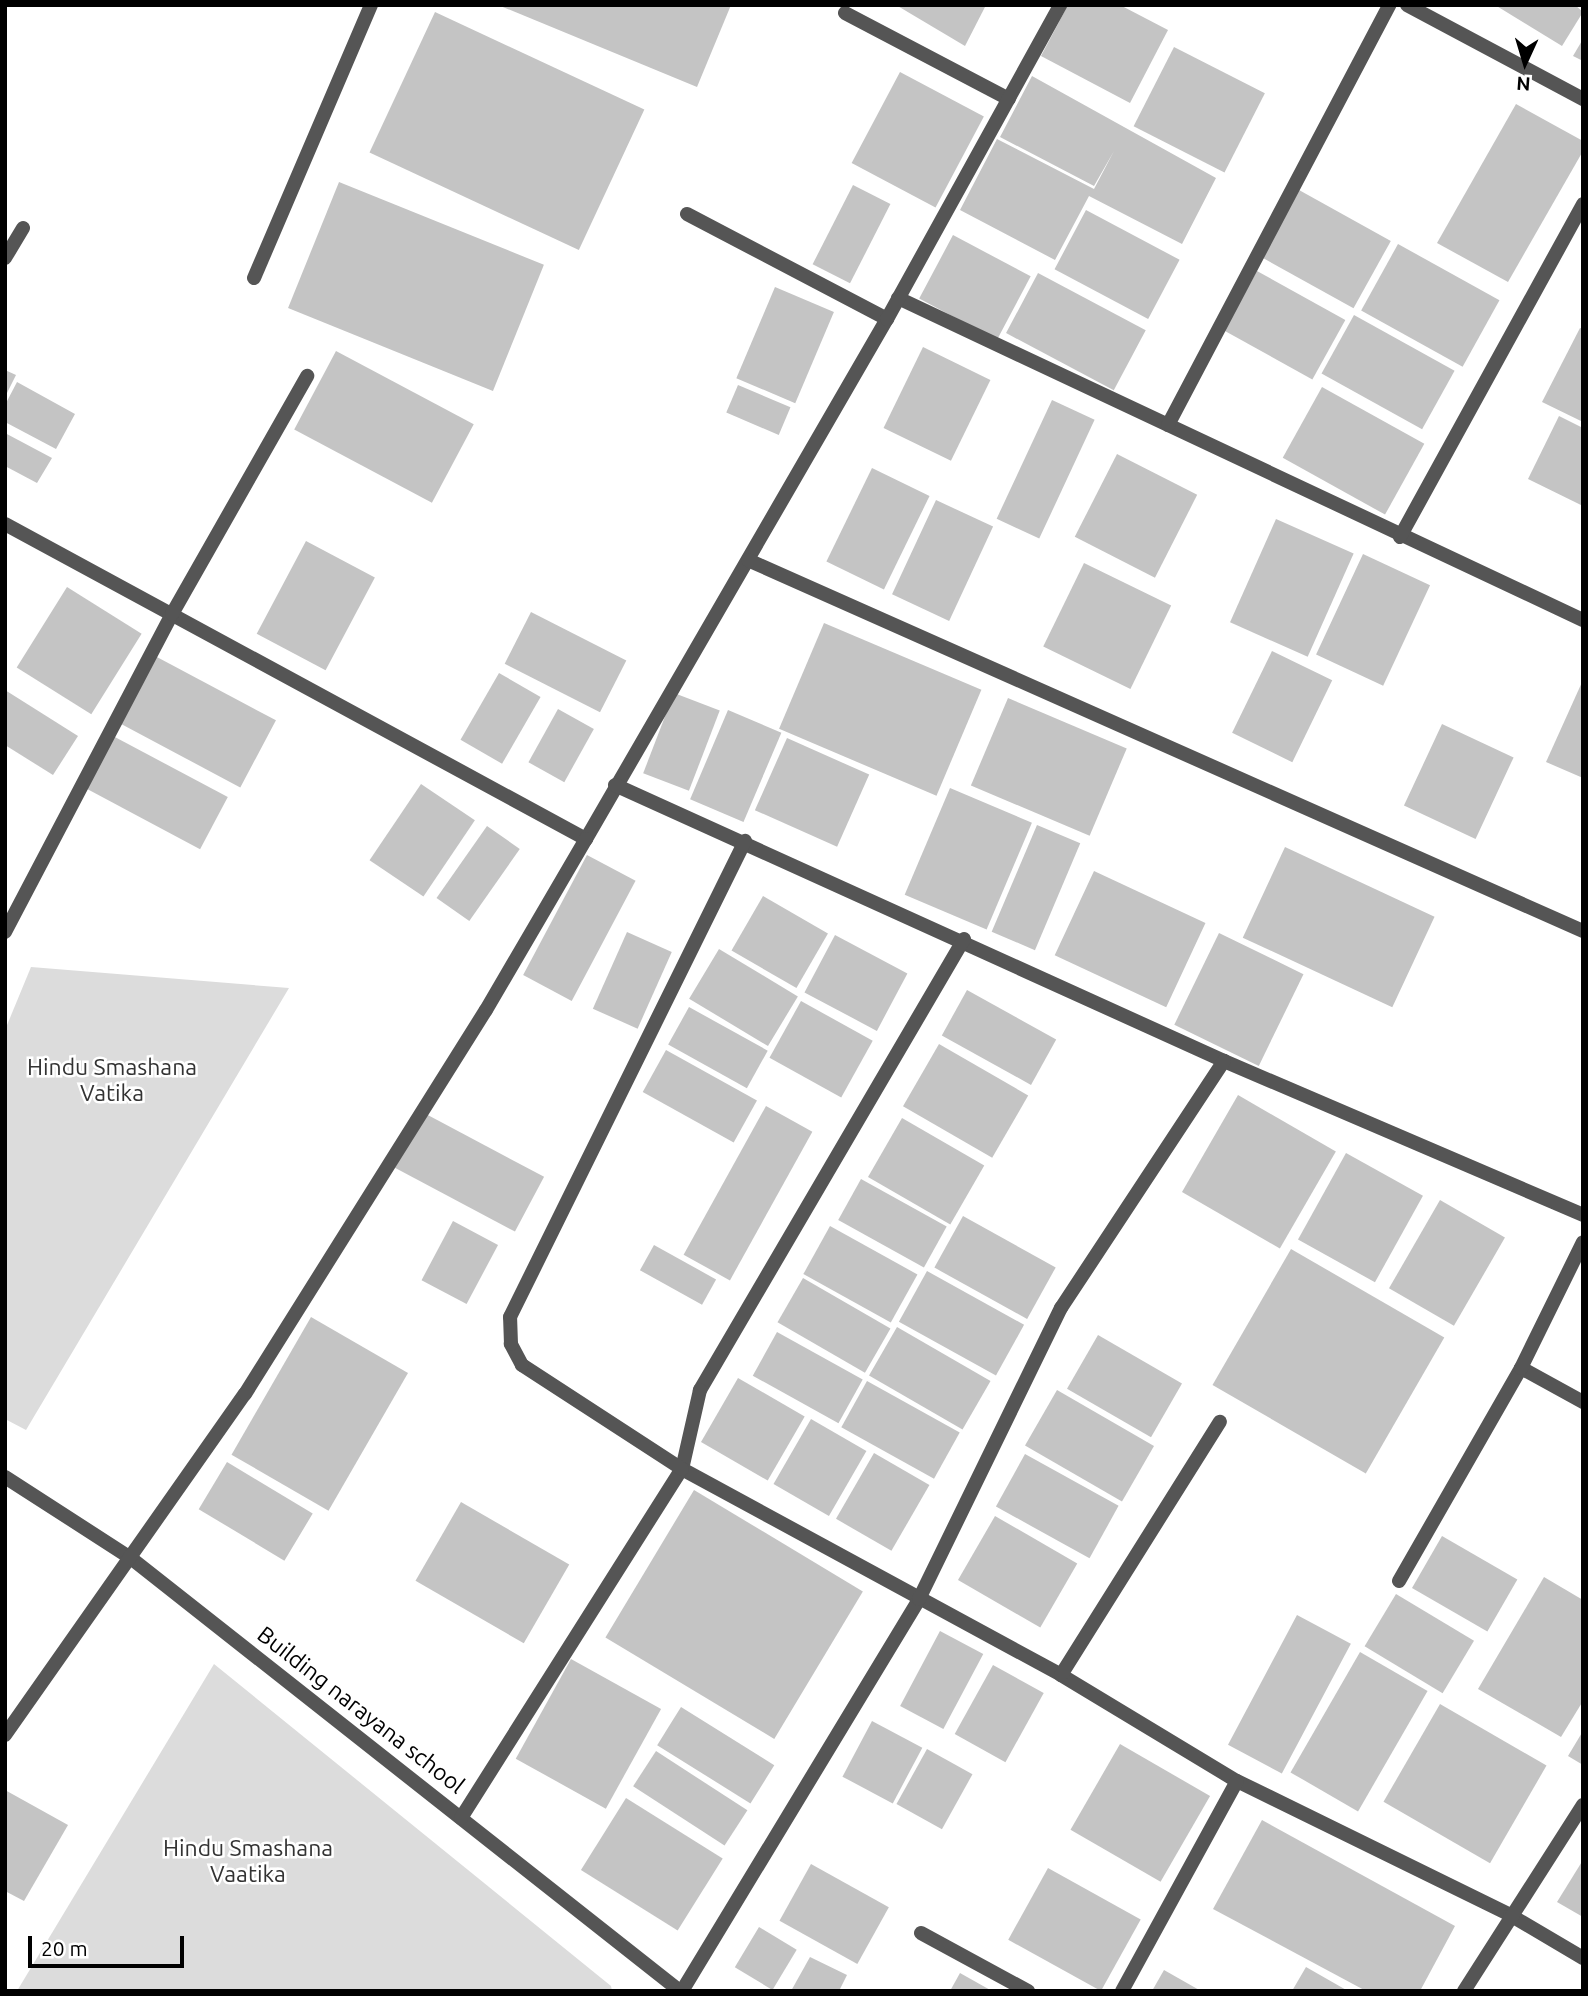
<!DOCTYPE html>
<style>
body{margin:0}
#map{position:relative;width:1588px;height:1996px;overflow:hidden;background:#fff;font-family:Ubuntu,sans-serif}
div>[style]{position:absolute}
.green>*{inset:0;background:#dcdcdc}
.building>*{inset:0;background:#c4c4c4;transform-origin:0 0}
.lane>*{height:14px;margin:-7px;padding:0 7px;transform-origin:7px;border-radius:7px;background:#555}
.street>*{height:14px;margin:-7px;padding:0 7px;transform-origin:7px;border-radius:7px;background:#555}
span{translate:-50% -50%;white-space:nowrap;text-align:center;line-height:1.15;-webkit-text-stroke:5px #fff;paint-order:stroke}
.park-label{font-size:23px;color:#333}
.street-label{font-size:23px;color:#000}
.frame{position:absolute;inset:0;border:7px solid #000;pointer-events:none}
.north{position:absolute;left:1490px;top:28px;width:70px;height:70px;-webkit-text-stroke:5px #fff;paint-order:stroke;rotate:184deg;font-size:19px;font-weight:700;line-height:28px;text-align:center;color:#000}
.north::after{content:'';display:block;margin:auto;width:24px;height:32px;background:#000;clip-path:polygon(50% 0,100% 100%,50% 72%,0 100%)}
.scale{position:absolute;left:28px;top:1936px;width:156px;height:32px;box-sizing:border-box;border:4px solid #000;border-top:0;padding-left:9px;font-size:21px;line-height:24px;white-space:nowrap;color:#000;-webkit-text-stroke:5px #fff;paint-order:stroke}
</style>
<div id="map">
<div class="green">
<div style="clip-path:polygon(31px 967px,289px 988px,26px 1430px,5px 1419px,5px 1030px)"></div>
<div style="clip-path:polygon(214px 1664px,611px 1986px,612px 1991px,17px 1991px)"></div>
</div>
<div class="building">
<div style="clip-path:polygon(498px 5px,731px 5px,697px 87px)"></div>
<div style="clip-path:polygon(896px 5px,986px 5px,965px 46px)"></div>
<div style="clip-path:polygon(1068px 5px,1120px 5px,1168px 30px,1130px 103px,1041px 56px)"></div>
<div style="clip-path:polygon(1495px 5px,1575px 5px,1583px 12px,1562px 46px)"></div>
<div style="left:435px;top:12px;width:231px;height:155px;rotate:25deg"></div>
<div style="clip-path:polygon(1583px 39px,1583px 61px,1573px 56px)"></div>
<div style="left:1174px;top:47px;width:102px;height:89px;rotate:27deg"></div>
<div style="left:900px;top:72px;width:95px;height:103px;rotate:28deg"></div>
<div style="clip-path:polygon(1032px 76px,1216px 178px,1182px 244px,1089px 196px,1055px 260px,960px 210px,997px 139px,1094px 189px,1114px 151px,1094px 186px,1000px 137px)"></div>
<div style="clip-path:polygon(1516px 104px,1583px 141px,1583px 151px,1508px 282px,1437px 243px)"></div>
<div style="left:339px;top:182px;width:221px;height:136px;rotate:22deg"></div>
<div style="left:853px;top:185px;width:42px;height:89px;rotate:27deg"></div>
<div style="left:1299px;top:190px;width:105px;height:77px;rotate:29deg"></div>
<div style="left:1086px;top:210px;width:106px;height:67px;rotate:28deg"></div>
<div style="left:953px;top:235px;width:88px;height:72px;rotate:28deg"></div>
<div style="left:1398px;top:244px;width:116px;height:76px;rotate:29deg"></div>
<div style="left:1257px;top:271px;width:101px;height:68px;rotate:29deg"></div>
<div style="left:1038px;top:273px;width:122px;height:68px;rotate:28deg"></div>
<div style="left:775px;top:287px;width:64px;height:99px;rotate:23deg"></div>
<div style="left:1354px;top:315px;width:115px;height:67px;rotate:29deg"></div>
<div style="clip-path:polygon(1580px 328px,1583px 329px,1583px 422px,1542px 402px)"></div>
<div style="left:923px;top:347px;width:75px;height:90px;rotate:26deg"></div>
<div style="left:336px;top:351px;width:156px;height:89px;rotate:28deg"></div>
<div style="clip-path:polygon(5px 370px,16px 375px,5px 397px)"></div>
<div style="clip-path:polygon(17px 382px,75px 414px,56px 449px,5px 422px,5px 405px)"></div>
<div style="left:738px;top:385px;width:57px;height:30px;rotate:23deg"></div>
<div style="left:1322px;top:387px;width:117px;height:81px;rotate:29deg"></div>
<div style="left:1052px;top:400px;width:47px;height:131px;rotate:25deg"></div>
<div style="clip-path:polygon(1559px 416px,1583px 428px,1583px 506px,1528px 479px)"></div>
<div style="clip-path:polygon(5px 433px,52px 458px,37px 483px,5px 466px)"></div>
<div style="left:1117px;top:454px;width:90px;height:93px;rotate:27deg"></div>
<div style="left:872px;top:468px;width:64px;height:104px;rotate:26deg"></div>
<div style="left:936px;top:500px;width:63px;height:104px;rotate:25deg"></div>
<div style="left:1276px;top:519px;width:85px;height:113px;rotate:24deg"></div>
<div style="left:306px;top:541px;width:78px;height:105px;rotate:28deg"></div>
<div style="left:1363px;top:554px;width:74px;height:111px;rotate:25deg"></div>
<div style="left:1084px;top:563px;width:97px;height:93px;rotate:26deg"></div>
<div style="left:67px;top:587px;width:88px;height:95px;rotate:32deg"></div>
<div style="left:531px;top:612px;width:107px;height:58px;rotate:27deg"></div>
<div style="left:824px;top:623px;width:171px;height:115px;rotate:23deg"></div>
<div style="left:1272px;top:651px;width:67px;height:91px;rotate:26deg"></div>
<div style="left:155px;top:656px;width:137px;height:76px;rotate:28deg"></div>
<div style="left:499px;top:673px;width:48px;height:77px;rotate:30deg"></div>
<div style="clip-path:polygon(1583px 680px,1583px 778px,1546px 762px)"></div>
<div style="clip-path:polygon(5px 690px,78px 736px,53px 775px,5px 745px)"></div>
<div style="left:674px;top:693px;width:49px;height:86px;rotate:21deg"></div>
<div style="left:1008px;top:698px;width:129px;height:95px;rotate:23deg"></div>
<div style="left:558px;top:709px;width:41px;height:61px;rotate:29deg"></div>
<div style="left:728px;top:710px;width:58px;height:97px;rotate:23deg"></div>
<div style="left:1442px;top:724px;width:79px;height:90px;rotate:25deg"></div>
<div style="left:113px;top:736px;width:130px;height:59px;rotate:28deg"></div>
<div style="left:787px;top:738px;width:90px;height:79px;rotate:24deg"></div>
<div style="left:421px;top:784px;width:65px;height:92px;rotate:34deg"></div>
<div style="left:950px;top:788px;width:89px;height:116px;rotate:23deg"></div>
<div style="left:1037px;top:825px;width:47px;height:116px;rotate:23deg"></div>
<div style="left:487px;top:826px;width:40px;height:88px;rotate:35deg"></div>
<div style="left:1285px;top:847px;width:165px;height:100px;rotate:25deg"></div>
<div style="left:587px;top:855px;width:55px;height:136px;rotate:28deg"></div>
<div style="left:1094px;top:871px;width:123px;height:93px;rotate:25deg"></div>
<div style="left:763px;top:896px;width:75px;height:63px;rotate:30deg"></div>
<div style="left:627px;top:932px;width:49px;height:84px;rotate:24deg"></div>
<div style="left:1219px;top:933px;width:94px;height:102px;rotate:26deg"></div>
<div style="left:835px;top:935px;width:82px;height:65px;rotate:28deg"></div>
<div style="left:719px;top:949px;width:92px;height:58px;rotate:31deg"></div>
<div style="left:967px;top:990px;width:102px;height:52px;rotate:29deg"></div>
<div style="left:801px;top:1001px;width:82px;height:65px;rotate:29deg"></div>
<div style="left:689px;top:1007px;width:90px;height:43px;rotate:29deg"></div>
<div style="left:939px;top:1044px;width:103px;height:72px;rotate:30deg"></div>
<div style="left:666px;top:1050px;width:104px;height:48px;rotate:29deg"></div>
<div style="left:1238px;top:1095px;width:113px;height:112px;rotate:30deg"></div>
<div style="left:766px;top:1106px;width:53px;height:170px;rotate:29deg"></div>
<div style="left:424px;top:1113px;width:136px;height:62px;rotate:28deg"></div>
<div style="left:902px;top:1118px;width:95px;height:68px;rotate:30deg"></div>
<div style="left:1346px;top:1153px;width:88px;height:99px;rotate:29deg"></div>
<div style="left:861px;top:1179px;width:98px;height:47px;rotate:29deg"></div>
<div style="left:1440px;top:1200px;width:75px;height:102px;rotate:30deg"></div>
<div style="left:963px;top:1216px;width:106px;height:59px;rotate:29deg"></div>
<div style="left:453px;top:1221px;width:51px;height:67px;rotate:28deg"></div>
<div style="left:830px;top:1226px;width:100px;height:55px;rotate:29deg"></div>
<div style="left:654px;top:1245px;width:71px;height:29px;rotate:29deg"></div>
<div style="left:1291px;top:1249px;width:177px;height:157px;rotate:30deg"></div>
<div style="left:927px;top:1271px;width:111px;height:58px;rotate:29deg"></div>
<div style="left:803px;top:1278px;width:101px;height:51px;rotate:30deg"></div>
<div style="left:311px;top:1317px;width:112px;height:159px;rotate:30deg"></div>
<div style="left:897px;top:1327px;width:108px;height:56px;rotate:30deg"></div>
<div style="left:777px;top:1332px;width:98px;height:50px;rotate:29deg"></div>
<div style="left:1098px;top:1335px;width:97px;height:62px;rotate:30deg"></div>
<div style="left:738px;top:1378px;width:77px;height:74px;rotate:30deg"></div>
<div style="left:867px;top:1381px;width:106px;height:53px;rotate:29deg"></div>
<div style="left:1057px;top:1390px;width:112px;height:64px;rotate:30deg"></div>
<div style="left:811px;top:1419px;width:64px;height:75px;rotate:30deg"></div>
<div style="left:874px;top:1453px;width:64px;height:76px;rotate:30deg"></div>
<div style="left:1025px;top:1454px;width:107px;height:60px;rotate:29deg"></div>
<div style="left:227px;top:1462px;width:100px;height:55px;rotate:31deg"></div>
<div style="left:694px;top:1490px;width:197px;height:172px;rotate:31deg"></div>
<div style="left:461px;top:1502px;width:125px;height:91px;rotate:30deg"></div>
<div style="left:995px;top:1516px;width:95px;height:74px;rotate:30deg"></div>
<div style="left:1442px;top:1536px;width:87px;height:60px;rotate:30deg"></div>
<div style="clip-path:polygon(1544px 1577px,1583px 1600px,1583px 1701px,1561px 1737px,1478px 1689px)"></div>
<div style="left:1396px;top:1594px;width:91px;height:61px;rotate:31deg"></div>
<div style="left:1297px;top:1615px;width:61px;height:147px;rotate:28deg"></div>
<div style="left:940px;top:1631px;width:49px;height:85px;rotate:28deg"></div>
<div style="left:1360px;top:1652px;width:78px;height:139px;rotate:30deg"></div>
<div style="left:571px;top:1659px;width:103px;height:114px;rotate:29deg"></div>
<div style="left:993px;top:1665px;width:58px;height:79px;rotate:29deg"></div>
<div style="left:1440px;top:1704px;width:123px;height:113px;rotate:30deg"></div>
<div style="left:681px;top:1707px;width:110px;height:45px;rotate:32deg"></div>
<div style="left:872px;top:1721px;width:57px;height:63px;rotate:28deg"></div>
<div style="clip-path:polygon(1583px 1731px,1583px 1765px,1568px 1756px)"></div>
<div style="left:1120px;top:1744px;width:104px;height:99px;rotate:30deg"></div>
<div style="left:927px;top:1749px;width:52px;height:63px;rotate:29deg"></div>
<div style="left:656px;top:1751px;width:109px;height:42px;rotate:33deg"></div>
<div style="clip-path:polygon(5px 1790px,68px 1825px,24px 1901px,5px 1891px)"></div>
<div style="left:626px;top:1798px;width:114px;height:85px;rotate:32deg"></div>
<div style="clip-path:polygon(1262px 1820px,1455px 1926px,1420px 1991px,1366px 1991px,1213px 1909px)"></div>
<div style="clip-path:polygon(1583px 1860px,1583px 1917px,1557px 1902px)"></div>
<div style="left:811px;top:1864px;width:89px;height:65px;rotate:29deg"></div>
<div style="left:1048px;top:1868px;width:106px;height:82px;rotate:29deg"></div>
<div style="left:759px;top:1927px;width:44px;height:47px;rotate:31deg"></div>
<div style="clip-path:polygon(810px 1957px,847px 1975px,839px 1991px,791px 1991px)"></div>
<div style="clip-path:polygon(1306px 1967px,1348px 1991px,1292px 1991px)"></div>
<div style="clip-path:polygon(1164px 1970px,1201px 1991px,1152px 1991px)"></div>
<div style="clip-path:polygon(960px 1973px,992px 1991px,950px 1991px)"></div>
</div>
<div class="lane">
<div style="left:254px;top:278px;width:297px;rotate:-66.8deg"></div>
</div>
<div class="street">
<div style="left:1407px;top:5px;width:200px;rotate:28.1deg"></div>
<div style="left:845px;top:13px;width:185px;rotate:27.7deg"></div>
<div style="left:687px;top:214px;width:226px;rotate:27.7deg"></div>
<div style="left:5px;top:258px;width:35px;rotate:-59deg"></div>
<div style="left:898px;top:298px;width:757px;rotate:25.18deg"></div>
<div style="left:1168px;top:425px;width:475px;rotate:-62.2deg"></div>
<div style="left:5px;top:524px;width:661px;rotate:28.47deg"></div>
<div style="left:586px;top:839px;width:601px;rotate:-59.94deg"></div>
<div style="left:887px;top:319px;width:359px;rotate:-61.1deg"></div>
<div style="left:1400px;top:537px;width:380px;rotate:-61.2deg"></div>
<div style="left:748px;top:560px;width:914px;rotate:23.96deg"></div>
<div style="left:615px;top:785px;width:669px;rotate:24.38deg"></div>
<div style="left:1224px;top:1061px;width:391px;rotate:23.2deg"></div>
<div style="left:5px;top:932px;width:359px;rotate:-62.3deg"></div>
<div style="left:172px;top:614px;width:274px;rotate:-60.4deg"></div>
<div style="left:964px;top:939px;width:523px;rotate:120.34deg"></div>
<div style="left:700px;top:1390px;width:81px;rotate:102.8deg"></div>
<div style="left:682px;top:1469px;width:431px;rotate:28.5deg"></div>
<div style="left:1061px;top:1675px;width:205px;rotate:31.1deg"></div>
<div style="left:1237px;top:1781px;width:304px;rotate:26.1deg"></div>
<div style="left:1510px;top:1915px;width:85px;rotate:30.5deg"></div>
<div style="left:1521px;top:1368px;width:71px;rotate:28.7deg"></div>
<div style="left:5px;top:1477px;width:151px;rotate:32.8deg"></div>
<div style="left:132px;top:1559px;width:698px;rotate:38.25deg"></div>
<div style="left:1399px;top:1581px;width:245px;rotate:-60.2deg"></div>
<div style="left:1521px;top:1368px;width:140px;rotate:-63.8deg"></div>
<div style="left:1061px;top:1675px;width:299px;rotate:-57.9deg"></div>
<div style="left:5px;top:1735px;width:417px;rotate:-54.9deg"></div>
<div style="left:245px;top:1394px;width:453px;rotate:-57.9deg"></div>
<div style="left:486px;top:1010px;width:198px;rotate:-59.7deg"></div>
<div style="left:461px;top:1818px;width:413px;rotate:-57.7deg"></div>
<div style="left:682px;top:1469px;width:191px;rotate:-147deg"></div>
<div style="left:522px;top:1365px;width:24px;rotate:-118deg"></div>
<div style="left:511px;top:1344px;width:27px;rotate:-92deg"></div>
<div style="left:510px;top:1317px;width:531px;rotate:-63.72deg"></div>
<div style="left:921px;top:1933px;width:122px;rotate:28.5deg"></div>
<div style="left:682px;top:1991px;width:458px;rotate:-58.8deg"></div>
<div style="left:919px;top:1599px;width:324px;rotate:-64deg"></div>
<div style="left:1061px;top:1308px;width:296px;rotate:-56.6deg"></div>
<div style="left:1122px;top:1991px;width:239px;rotate:-61.3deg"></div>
<div style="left:1464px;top:1991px;width:221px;rotate:-57.4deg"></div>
</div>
<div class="park-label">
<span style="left:112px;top:1080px">Hindu Smashana<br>Vatika</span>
<span style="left:248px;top:1861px">Hindu Smashana<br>Vaatika</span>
</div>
<div class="street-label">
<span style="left:361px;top:1710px;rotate:38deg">Building narayana school</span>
</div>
<div class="frame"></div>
<div class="north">N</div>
<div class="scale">20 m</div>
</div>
